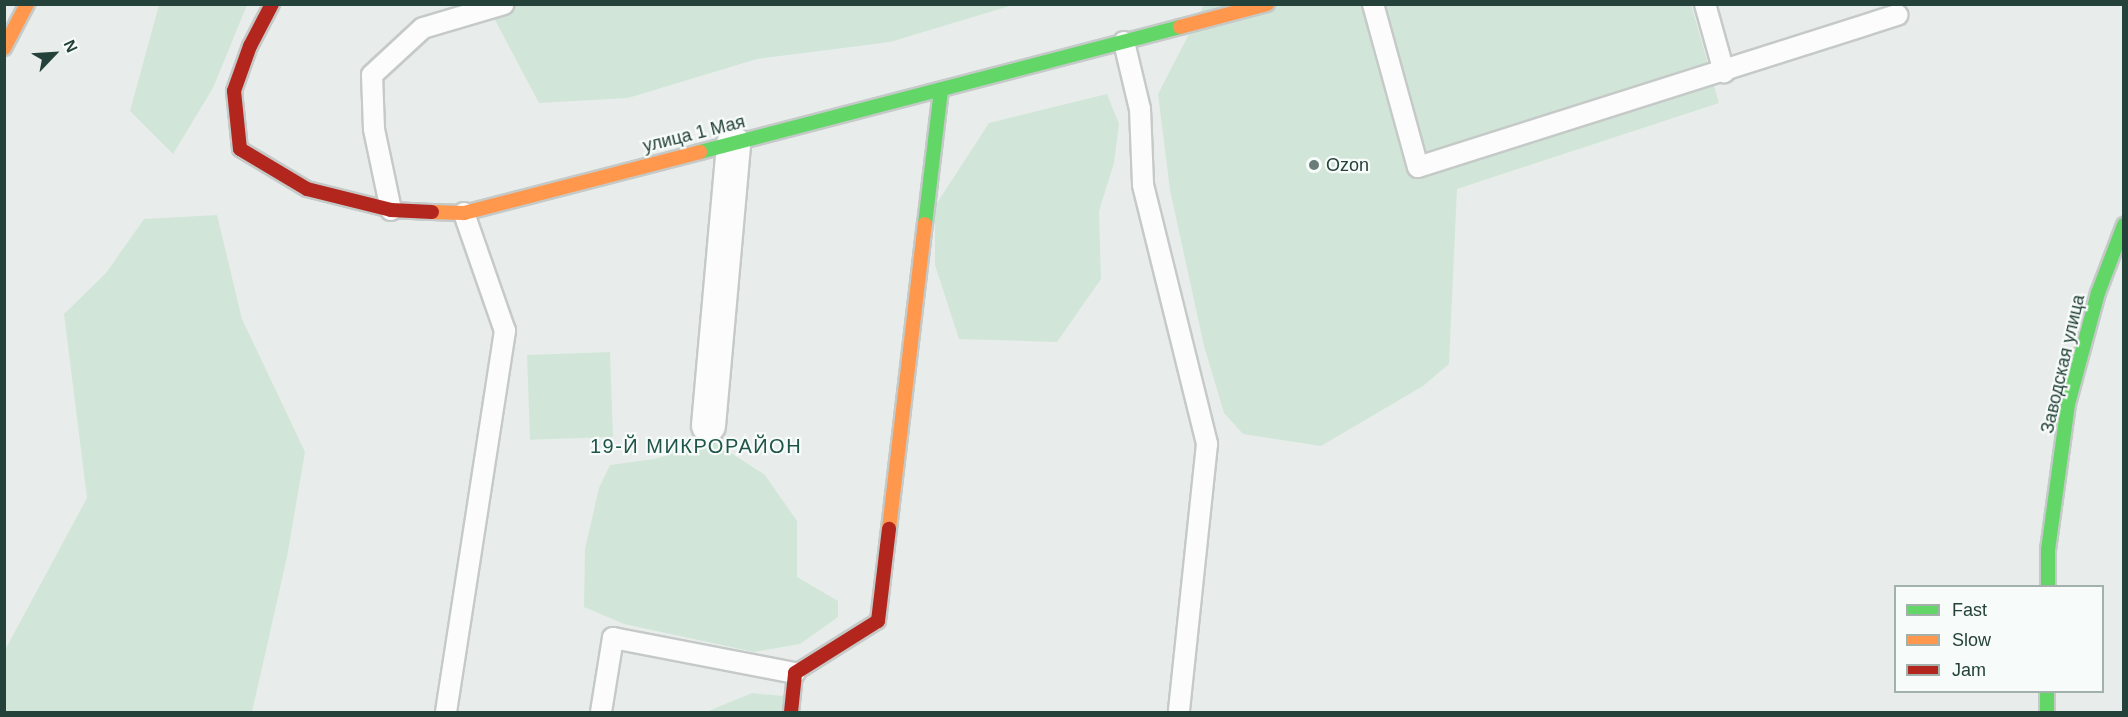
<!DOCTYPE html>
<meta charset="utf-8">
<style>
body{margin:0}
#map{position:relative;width:2128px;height:717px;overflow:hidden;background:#e8edeb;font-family:Arial,sans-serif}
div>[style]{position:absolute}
.green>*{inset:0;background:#d1e6d8;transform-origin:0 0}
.roads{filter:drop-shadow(2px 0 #c5cac8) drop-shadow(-2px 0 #c5cac8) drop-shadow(0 2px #c5cac8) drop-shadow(0 -2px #c5cac8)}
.lane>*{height:20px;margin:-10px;padding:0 10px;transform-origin:10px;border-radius:10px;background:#fcfcfc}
.street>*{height:33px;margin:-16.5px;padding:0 16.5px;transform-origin:16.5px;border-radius:16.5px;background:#fcfcfc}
.fast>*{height:14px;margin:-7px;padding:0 7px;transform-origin:7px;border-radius:7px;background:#63d668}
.slow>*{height:14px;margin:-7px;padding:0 7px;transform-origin:7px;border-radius:7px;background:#ff974d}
.jam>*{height:14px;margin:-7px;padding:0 7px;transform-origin:7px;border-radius:7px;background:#b3261e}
.dots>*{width:16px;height:16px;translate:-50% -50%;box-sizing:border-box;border:3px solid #f7fbf9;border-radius:50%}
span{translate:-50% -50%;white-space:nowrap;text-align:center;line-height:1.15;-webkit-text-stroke:4.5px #f7fbf9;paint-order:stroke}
.street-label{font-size:18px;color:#24423a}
.poi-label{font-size:18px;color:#24423a}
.left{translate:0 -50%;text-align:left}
.neighbourhood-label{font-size:20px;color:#1f5548;letter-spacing:1.5px}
.frame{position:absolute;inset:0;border:6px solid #24423a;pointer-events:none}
.legend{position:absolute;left:1894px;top:585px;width:210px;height:108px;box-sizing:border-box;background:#f7fbf9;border:2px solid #a3b1ad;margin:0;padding:8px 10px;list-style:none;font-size:18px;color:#24423a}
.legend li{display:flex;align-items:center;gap:12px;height:30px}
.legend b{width:30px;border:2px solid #a3b1ad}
.north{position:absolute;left:24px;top:24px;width:60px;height:60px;-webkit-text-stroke:4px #f7fbf9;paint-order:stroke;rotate:65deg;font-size:16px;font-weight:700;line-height:24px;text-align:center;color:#24423a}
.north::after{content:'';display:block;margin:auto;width:21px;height:27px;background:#24423a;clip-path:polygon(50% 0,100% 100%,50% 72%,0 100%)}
</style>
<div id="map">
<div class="green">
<div style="clip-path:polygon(1691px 4px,1719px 103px,1457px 189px,1449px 364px,1423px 386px,1321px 446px,1243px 434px,1224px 413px,1204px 346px,1170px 190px,1158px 94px,1204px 5px)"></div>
<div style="clip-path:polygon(159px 5px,247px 5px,213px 88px,173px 154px,130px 111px)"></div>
<div style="clip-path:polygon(487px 5px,1013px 5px,890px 42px,757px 59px,628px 98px,539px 103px)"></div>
<div style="clip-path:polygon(1107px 94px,1119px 124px,1114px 163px,1099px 211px,1101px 279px,1057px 342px,959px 339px,935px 265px,935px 206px,989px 123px)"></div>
<div style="clip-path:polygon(217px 215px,242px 319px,305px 452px,287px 557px,252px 712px,5px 712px,5px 650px,87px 498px,64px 314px,106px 273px,144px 219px)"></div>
<div style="left:610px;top:352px;width:85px;height:83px;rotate:88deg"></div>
<div style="clip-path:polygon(714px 442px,765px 475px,797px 521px,797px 577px,838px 601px,838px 617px,800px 644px,754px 652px,624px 624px,584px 607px,585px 549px,599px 488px,610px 465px,654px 459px)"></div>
<div style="clip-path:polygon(752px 693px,783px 696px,792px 712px,706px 712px)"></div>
</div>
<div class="roads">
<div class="lane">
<div style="left:1373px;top:4px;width:169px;rotate:74.6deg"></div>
<div style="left:1418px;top:167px;width:503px;rotate:-17.61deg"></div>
<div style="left:1705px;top:4px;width:71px;rotate:74.4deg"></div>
<div style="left:1124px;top:42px;width:69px;rotate:76.6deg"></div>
<div style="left:1140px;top:109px;width:76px;rotate:87.7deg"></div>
<div style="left:1143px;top:185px;width:267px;rotate:76.1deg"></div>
<div style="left:1207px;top:444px;width:269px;rotate:96deg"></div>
<div style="left:391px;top:210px;width:83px;rotate:-101.9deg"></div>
<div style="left:374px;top:129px;width:54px;rotate:-92.1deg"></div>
<div style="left:372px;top:75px;width:69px;rotate:-42.7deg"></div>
<div style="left:423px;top:28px;width:84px;rotate:-16.5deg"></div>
<div style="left:446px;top:712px;width:386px;rotate:-81.2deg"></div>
<div style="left:505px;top:331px;width:125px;rotate:-109.2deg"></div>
<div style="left:601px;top:712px;width:75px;rotate:-80.8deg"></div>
<div style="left:613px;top:638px;width:185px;rotate:10.9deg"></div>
</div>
<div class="street">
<div style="left:708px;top:425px;width:283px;rotate:-84.9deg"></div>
</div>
<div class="fast">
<div style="left:700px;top:152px;width:496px;rotate:-14.6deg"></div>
<div style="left:925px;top:224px;width:135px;rotate:-83.2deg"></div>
<div style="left:2048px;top:586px;width:36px;rotate:-90deg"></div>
<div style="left:2048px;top:550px;width:147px;rotate:-82.2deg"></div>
<div style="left:2068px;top:404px;width:115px;rotate:-74.9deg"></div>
<div style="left:2098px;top:293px;width:73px;rotate:-69.1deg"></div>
<div style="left:2047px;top:692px;width:20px;rotate:90deg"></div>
</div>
<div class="slow">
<div style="left:1180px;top:27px;width:90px;rotate:-14.8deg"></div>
<div style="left:4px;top:48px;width:50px;rotate:-62.4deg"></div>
<div style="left:432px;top:212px;width:32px;rotate:2deg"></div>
<div style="left:464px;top:213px;width:244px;rotate:-14.5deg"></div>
<div style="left:889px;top:529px;width:307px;rotate:-83.3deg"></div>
</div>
<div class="jam">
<div style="left:272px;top:4px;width:47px;rotate:117.6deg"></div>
<div style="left:250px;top:46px;width:48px;rotate:109.6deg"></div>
<div style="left:234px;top:91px;width:58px;rotate:84.1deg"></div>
<div style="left:240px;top:149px;width:78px;rotate:30.8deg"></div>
<div style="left:307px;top:189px;width:87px;rotate:14deg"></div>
<div style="left:391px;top:210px;width:41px;rotate:2.8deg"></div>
<div style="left:791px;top:712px;width:39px;rotate:-84deg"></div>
<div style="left:795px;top:673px;width:98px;rotate:-32.1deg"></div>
<div style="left:878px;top:621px;width:93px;rotate:-83.2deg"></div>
</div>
</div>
<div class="dots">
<div style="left:1314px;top:165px;background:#697e78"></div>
</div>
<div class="street-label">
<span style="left:694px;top:134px;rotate:-14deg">улица 1 Мая</span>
<span style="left:2063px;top:364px;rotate:-77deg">Заводская улица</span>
</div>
<div class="poi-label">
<span class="left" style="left:1326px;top:165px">Ozon</span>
</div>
<div class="neighbourhood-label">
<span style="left:696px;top:446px">19-Й МИКРОРАЙОН</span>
</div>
<div class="frame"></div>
<ul class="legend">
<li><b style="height:8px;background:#63d668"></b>Fast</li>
<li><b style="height:8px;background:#ff974d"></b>Slow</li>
<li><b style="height:8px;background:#b3261e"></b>Jam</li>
</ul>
<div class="north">N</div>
</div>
